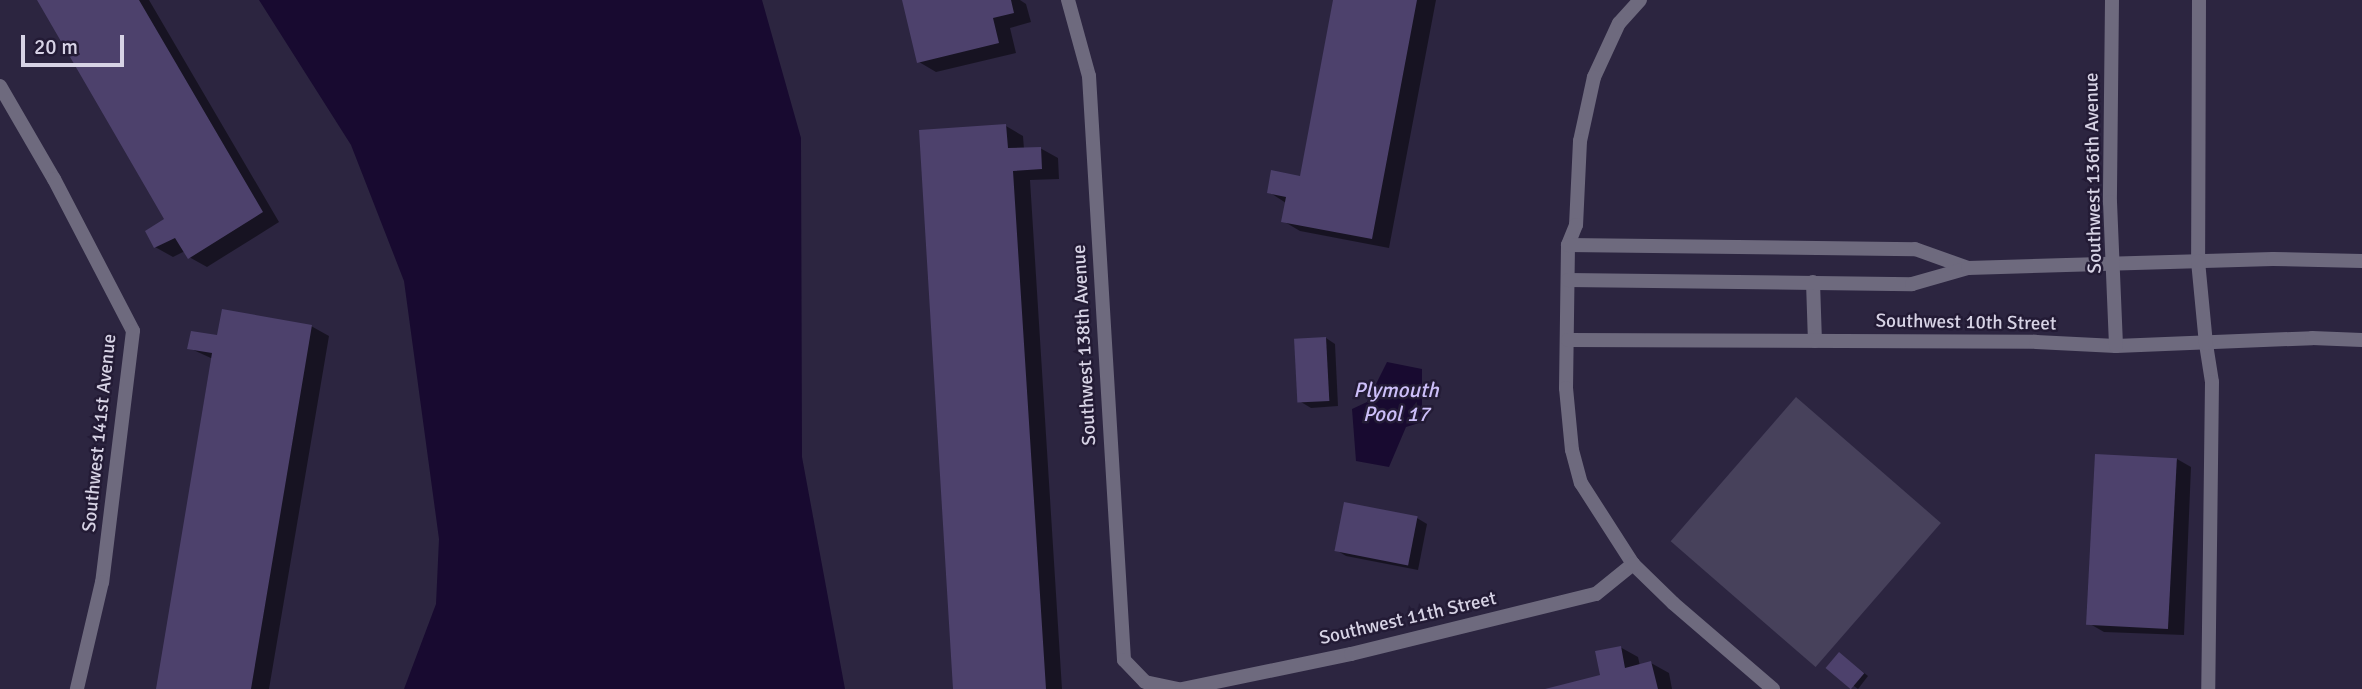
<!DOCTYPE html>
<style>
body{margin:0}
#map{position:relative;width:2362px;height:689px;overflow:hidden;background:#2c2540;font-family:Signika,sans-serif}
div>[style]{position:absolute}
.green>*{inset:0;background:#47415b;transform-origin:0 0}
.water>*{inset:0;background:#180a30}
.shadow>*{inset:0;background:#0007}
.building>*{inset:0;background:#4d416c;transform-origin:0 0}
.service>*{height:14px;margin:-7px;padding:0 7px;transform-origin:7px;border-radius:7px;background:#6e6a7e}
.minor>*{height:14px;margin:-7px;padding:0 7px;transform-origin:7px;border-radius:7px;background:#6e6a7e}
.tertiary>*{height:14px;margin:-7px;padding:0 7px;transform-origin:7px;border-radius:7px;background:#6e6a7e}
span{translate:-50% -50%;white-space:nowrap;text-align:center;line-height:1.15;-webkit-text-stroke:5px #231b35;paint-order:stroke}
.street-label{font-size:19px;color:#d7d3e5}
.water-label{font-size:21px;color:#cdbff9;font-style:italic}
.scale{position:absolute;left:21px;top:35px;width:103px;height:32px;box-sizing:border-box;border:4px solid #d7d3e5;border-top:0;padding-left:9px;font-size:21px;line-height:24px;white-space:nowrap;color:#d7d3e5;-webkit-text-stroke:5px #231b35;paint-order:stroke}
</style>
<div id="map">
<div class="green">
<div style="left:1796px;top:397px;width:192px;height:191px;rotate:41deg"></div>
</div>
<div class="water">
<div style="clip-path:polygon(259px 0,762px 0,801px 138px,802px 457px,845px 689px,404px 689px,436px 604px,439px 539px,404px 281px,351px 145px)"></div>
<div style="clip-path:polygon(1387px 362px,1422px 369px,1422px 422px,1406px 427px,1389px 467px,1356px 461px,1352px 409px,1367px 402px)"></div>
</div>
<div class="shadow">
<div style="clip-path:polygon(39px 0,149px 0,279px 222px,207px 267px,189px 257px,185px 251px,173px 257px,155px 247px,166px 220px)"></div>
<div style="clip-path:polygon(903px 0,1020px 0,1026px 4px,1031px 22px,1010px 28px,1016px 53px,936px 72px,919px 62px)"></div>
<div style="clip-path:polygon(1335px 0,1436px 0,1389px 248px,1300px 231px,1283px 221px,1286px 203px,1269px 192px,1301px 178px)"></div>
<div style="clip-path:polygon(1006px 126px,1023px 136px,1024px 149px,1040px 148px,1058px 158px,1059px 179px,1030px 180px,1062px 689px,955px 689px)"></div>
<div style="clip-path:polygon(311px 326px,329px 336px,269px 689px,158px 689px,213px 359px,189px 348px,219px 338px)"></div>
<div style="clip-path:polygon(1326px 338px,1335px 344px,1338px 406px,1311px 408px,1301px 402px)"></div>
<div style="clip-path:polygon(2177px 459px,2191px 467px,2184px 635px,2104px 632px,2090px 624px)"></div>
<div style="clip-path:polygon(1417px 518px,1427px 524px,1418px 570px,1346px 556px,1336px 550px)"></div>
<div style="clip-path:polygon(1620px 647px,1638px 657px,1640px 666px,1651px 663px,1669px 673px,1672px 689px,1549px 689px,1603px 676px)"></div>
<div style="clip-path:polygon(1844px 657px,1868px 676px,1858px 689px,1828px 667px)"></div>
</div>
<div class="building">
<div style="clip-path:polygon(37px 0,139px 0,263px 212px,188px 259px,175px 238px,154px 248px,145px 231px,164px 219px)"></div>
<div style="clip-path:polygon(902px 0,1011px 0,1014px 13px,993px 18px,999px 43px,917px 63px)"></div>
<div style="clip-path:polygon(1333px 0,1417px 0,1372px 239px,1281px 222px,1286px 197px,1267px 193px,1271px 170px,1300px 176px)"></div>
<div style="clip-path:polygon(1006px 124px,1008px 148px,1041px 147px,1042px 169px,1013px 171px,1046px 689px,953px 689px,919px 130px)"></div>
<div style="clip-path:polygon(222px 309px,312px 325px,251px 689px,156px 689px,212px 353px,187px 349px,191px 331px,217px 335px)"></div>
<div style="left:1326px;top:337px;width:64px;height:32px;rotate:87deg"></div>
<div style="left:2095px;top:454px;width:82px;height:171px;rotate:3deg"></div>
<div style="left:1344px;top:502px;width:75px;height:50px;rotate:11deg"></div>
<div style="clip-path:polygon(1621px 646px,1625px 668px,1651px 661px,1658px 689px,1545px 689px,1600px 675px,1595px 651px)"></div>
<div style="left:1839px;top:652px;width:33px;height:21px;rotate:40deg"></div>
</div>
<div class="service">
<div style="left:1813px;top:282px;width:59px;rotate:88.1deg"></div>
</div>
<div class="minor">
<div style="left:1068px;top:0;width:79px;rotate:74.6deg"></div>
<div style="left:1089px;top:76px;width:585px;rotate:86.57deg"></div>
<div style="left:1124px;top:660px;width:30px;rotate:46deg"></div>
<div style="left:1145px;top:682px;width:34px;rotate:12deg"></div>
<div style="left:1640px;top:0;width:31px;rotate:132deg"></div>
<div style="left:1619px;top:23px;width:60px;rotate:114.8deg"></div>
<div style="left:1594px;top:77px;width:66px;rotate:102.3deg"></div>
<div style="left:1580px;top:141px;width:84px;rotate:92.7deg"></div>
<div style="left:1576px;top:225px;width:22px;rotate:112deg"></div>
<div style="left:1568px;top:245px;width:143px;rotate:90.8deg"></div>
<div style="left:1566px;top:388px;width:62px;rotate:84.5deg"></div>
<div style="left:1572px;top:450px;width:34px;rotate:75deg"></div>
<div style="left:1581px;top:483px;width:96px;rotate:57.3deg"></div>
<div style="left:1633px;top:564px;width:56px;rotate:44.3deg"></div>
<div style="left:1673px;top:603px;width:132px;rotate:40.7deg"></div>
<div style="left:0;top:86px;width:108px;rotate:59.9deg"></div>
<div style="left:54px;top:179px;width:171px;rotate:62.5deg"></div>
<div style="left:133px;top:331px;width:253px;rotate:97deg"></div>
<div style="left:102px;top:582px;width:110px;rotate:103.2deg"></div>
<div style="left:1568px;top:245px;width:347px;rotate:0.7deg"></div>
<div style="left:1915px;top:249px;width:56px;rotate:19.7deg"></div>
<div style="left:1568px;top:280px;width:344px;rotate:0.7deg"></div>
<div style="left:1912px;top:284px;width:58px;rotate:-15.9deg"></div>
<div style="left:1968px;top:268px;width:305px;rotate:-1.7deg"></div>
<div style="left:2273px;top:259px;width:89px;rotate:1.3deg"></div>
<div style="left:1568px;top:340px;width:468px;rotate:0.2deg"></div>
<div style="left:2036px;top:342px;width:80px;rotate:2.9deg"></div>
<div style="left:2116px;top:346px;width:196px;rotate:-2.3deg"></div>
<div style="left:2312px;top:338px;width:50px;rotate:2.3deg"></div>
<div style="left:2206px;top:344px;width:38px;rotate:81deg"></div>
<div style="left:2212px;top:382px;width:307px;rotate:90.7deg"></div>
<div style="left:1182px;top:689px;width:173px;rotate:-11.7deg"></div>
<div style="left:1351px;top:654px;width:252px;rotate:-13.8deg"></div>
<div style="left:1596px;top:594px;width:48px;rotate:-39deg"></div>
</div>
<div class="tertiary">
<div style="left:2112px;top:0;width:202px;rotate:90.6deg"></div>
<div style="left:2110px;top:202px;width:144px;rotate:87.6deg"></div>
<div style="left:2199px;top:0;width:261px;rotate:90.2deg"></div>
<div style="left:2198px;top:261px;width:83px;rotate:84.5deg"></div>
</div>
<div class="street-label">
<span style="left:2094px;top:173px;rotate:-91deg">Southwest 136th Avenue</span>
<span style="left:1966px;top:323px;rotate:1deg">Southwest 10th Street</span>
<span style="left:1085px;top:345px;rotate:-93deg">Southwest 138th Avenue</span>
<span style="left:100px;top:433px;rotate:-84deg">Southwest 141st Avenue</span>
<span style="left:1408px;top:619px;rotate:-13deg">Southwest 11th Street</span>
</div>
<div class="water-label">
<span style="left:1396px;top:402px">Plymouth<br>Pool 17</span>
</div>
<div class="scale">20 m</div>
</div>
